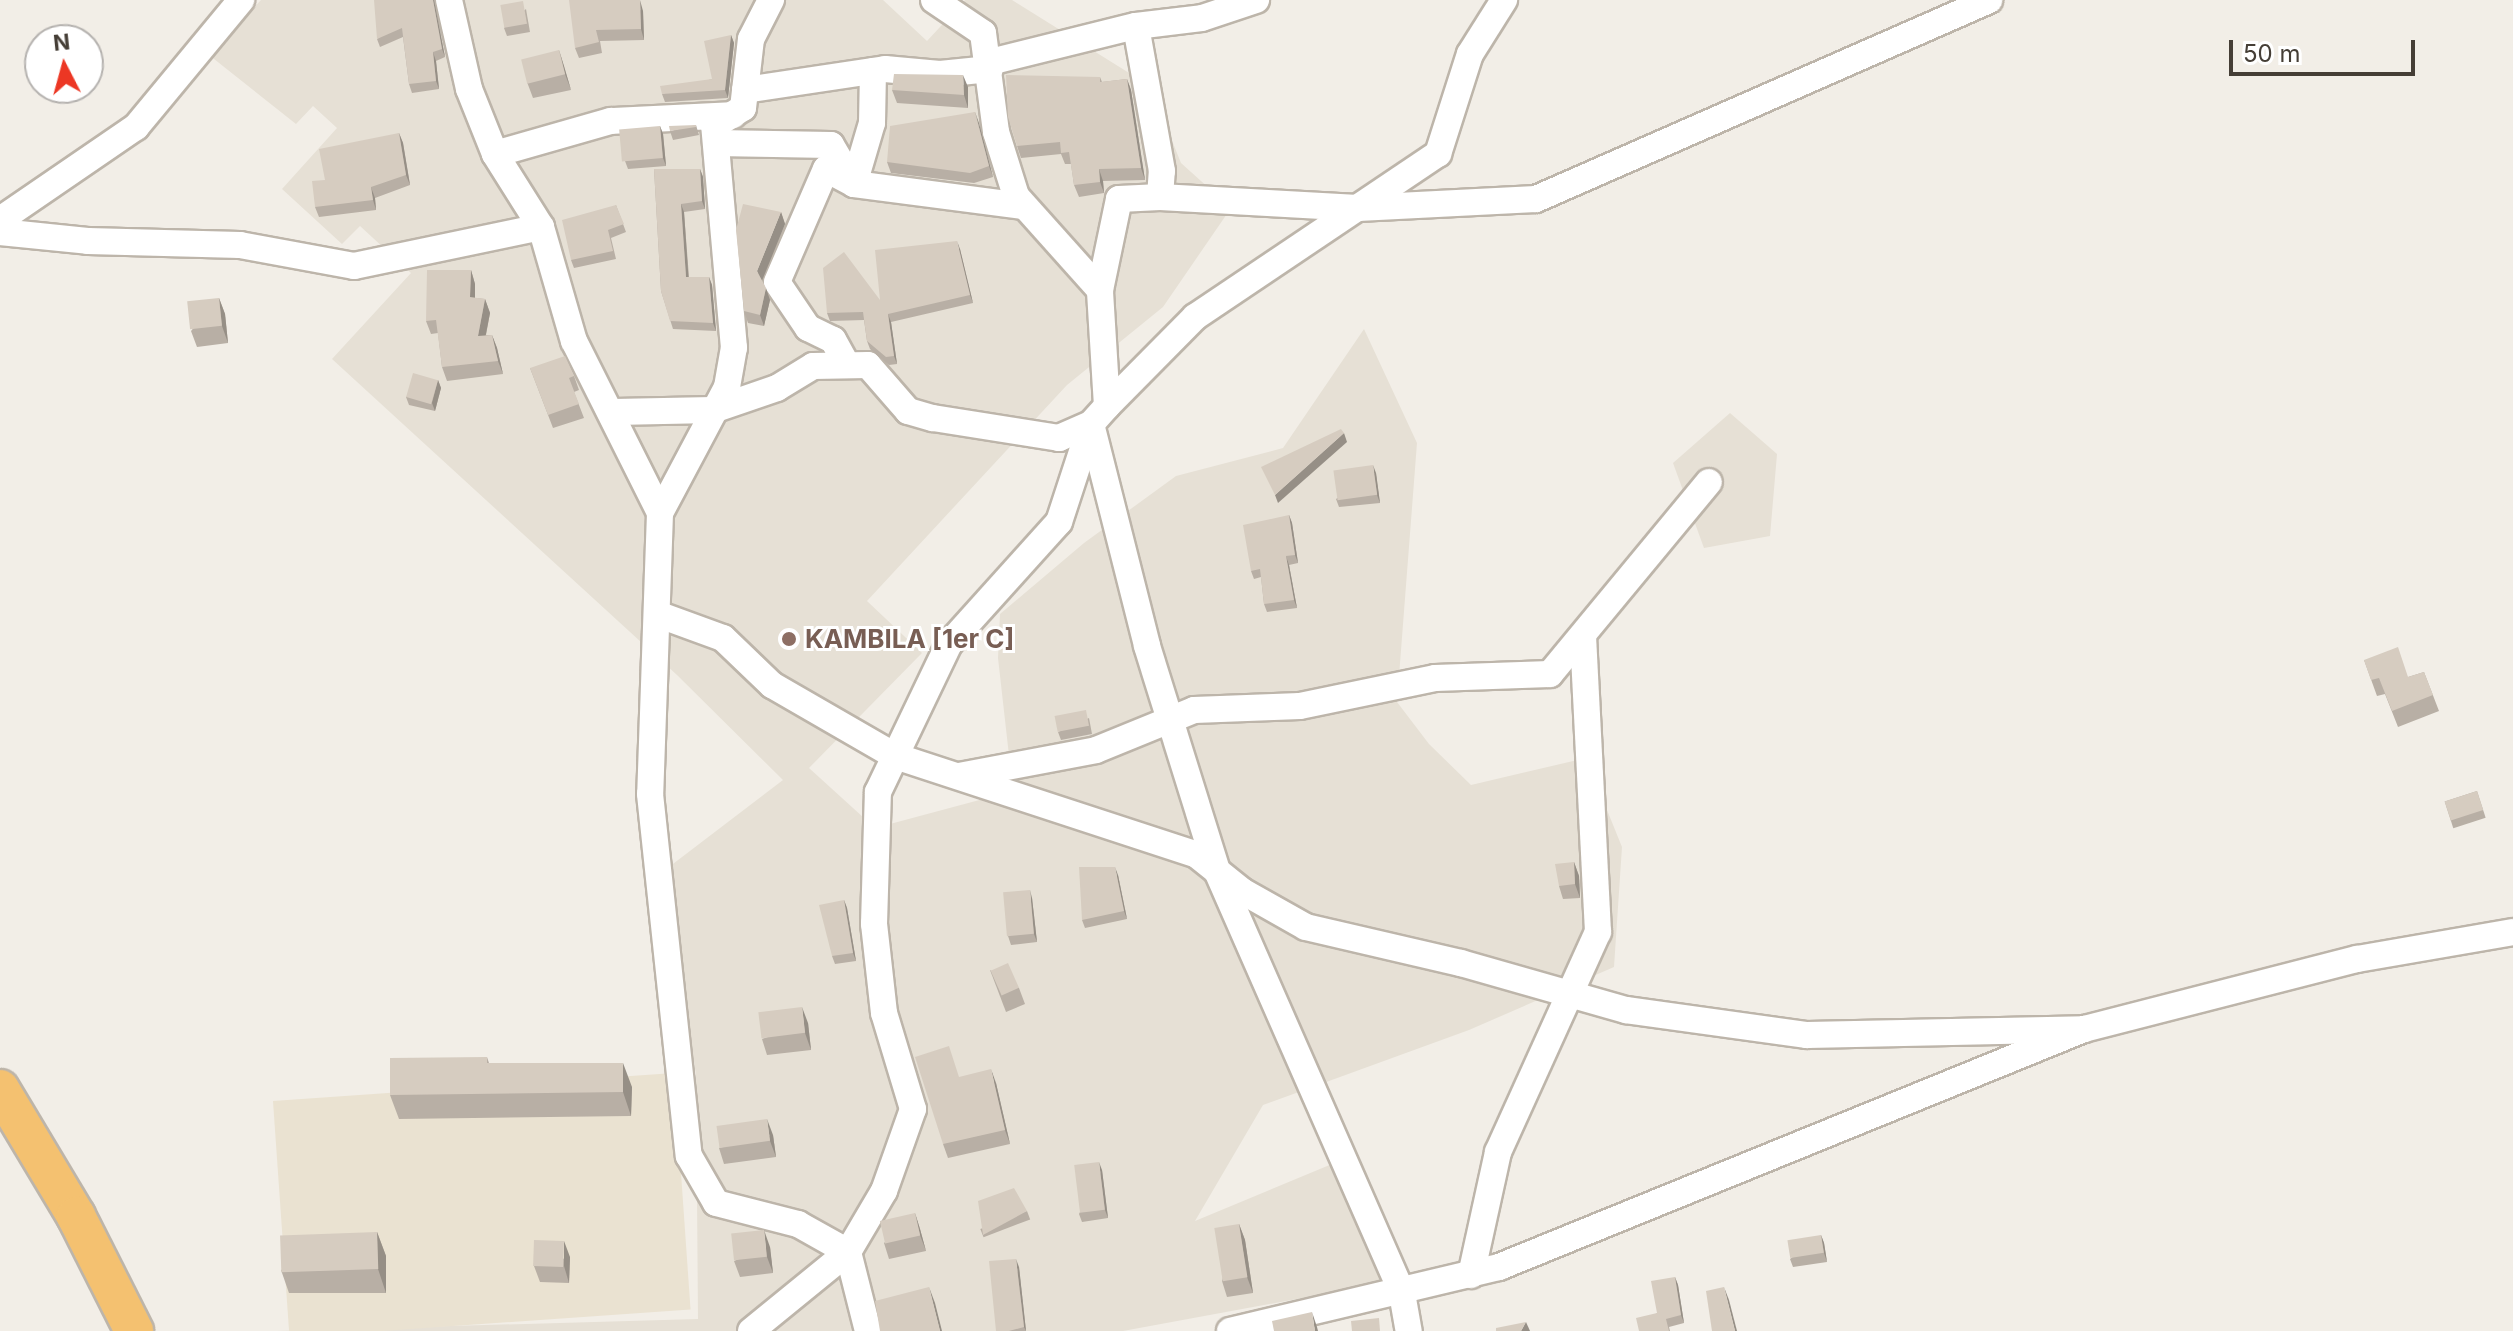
<!DOCTYPE html>
<style>
body{margin:0}
#map{position:relative;width:2513px;height:1331px;overflow:hidden;background:#f2eee7;font-family:Inter,sans-serif}
div>[style]{position:absolute}
.residential>*{inset:0;background:#e6e0d5}
.education>*{inset:0;background:#eae2d1;transform-origin:0 0}
.roads{filter:drop-shadow(2px 0 #bdb5aa) drop-shadow(-2px 0 #bdb5aa) drop-shadow(0 2px #bdb5aa) drop-shadow(0 -2px #bdb5aa)}
.minor>*{height:26px;margin:-13px;padding:0 13px;transform-origin:13px;border-radius:13px;background:#fff}
.highway>*{height:38px;margin:-19px;padding:0 19px;transform-origin:19px;border-radius:19px;background:#f4c170}
.wall>*{inset:0;background:#b8afa5;transform-origin:0 0}
.shaded-wall>*{inset:0;background:#968f86}
.building>*{inset:0;background:#d6ccc0;transform-origin:0 0}
.dots>*{width:22px;height:22px;translate:-50% -50%;box-sizing:border-box;border:4px solid #fff;border-radius:50%}
span{translate:-50% -50%;white-space:nowrap;text-align:center;line-height:1.15;-webkit-text-stroke:6px #fff;paint-order:stroke}
.education-label{font-size:26px;color:#785e54;font-weight:700}
.left{translate:0 -50%;text-align:left}
.north{position:absolute;left:24px;top:24px;width:80px;height:80px;box-sizing:border-box;background:#fff;border:2px solid #b5b2af;border-radius:50%;rotate:354deg;font-size:22px;font-weight:700;line-height:32px;text-align:center;color:#453e36}
.north::after{content:'';display:block;margin:auto;width:28px;height:36px;background:#ec3724;clip-path:polygon(50% 0,100% 100%,50% 72%,0 100%)}
.scale{position:absolute;left:2229px;top:40px;width:186px;height:36px;box-sizing:border-box;border:4px solid #453e36;border-top:0;padding-left:10px;font-size:24px;line-height:28px;white-space:nowrap;color:#453e36;-webkit-text-stroke:6px #fff;paint-order:stroke}
</style>
<div id="map">
<div class="residential">
<div style="clip-path:polygon(261px 0,883px 0,927px 41px,965px 0,1012px 0,1150px 86px,1181px 163px,1231px 208px,1163px 307px,1067px 385px,867px 601px,922px 653px,809px 768px,875px 828px,1013px 791px,998px 658px,1000px 614px,1084px 543px,1176px 476px,1283px 448px,1364px 329px,1417px 443px,1397px 702px,1429px 744px,1471px 785px,1586px 758px,1622px 847px,1614px 967px,1469px 1030px,1263px 1105px,1195px 1221px,1344px 1159px,1394px 1281px,1123px 1331px,277px 1331px,698px 1319px,696px 1075px,665px 870px,783px 780px,677px 675px,332px 359px,411px 273px,360px 226px,342px 244px,282px 189px,337px 128px,313px 106px,296px 124px,209px 55px)"></div>
<div style="clip-path:polygon(1730px 413px,1777px 454px,1770px 536px,1704px 548px,1673px 463px)"></div>
</div>
<div class="education">
<div style="left:674px;top:1073px;width:237px;height:402px;rotate:86deg"></div>
</div>
<div class="roads">
<div class="minor">
<div style="left:449px;top:0;width:91px;rotate:77.3deg"></div>
<div style="left:469px;top:89px;width:70px;rotate:68.2deg"></div>
<div style="left:495px;top:154px;width:86px;rotate:57.8deg"></div>
<div style="left:541px;top:227px;width:119px;rotate:73.9deg"></div>
<div style="left:574px;top:341px;width:192px;rotate:63.4deg"></div>
<div style="left:660px;top:513px;width:281px;rotate:92deg"></div>
<div style="left:650px;top:794px;width:364px;rotate:83.9deg"></div>
<div style="left:689px;top:1156px;width:54px;rotate:60.1deg"></div>
<div style="left:716px;top:1203px;width:85px;rotate:14.4deg"></div>
<div style="left:798px;top:1224px;width:57px;rotate:29.2deg"></div>
<div style="left:848px;top:1252px;width:81px;rotate:75.8deg"></div>
<div style="left:934px;top:0;width:59px;rotate:34deg"></div>
<div style="left:983px;top:33px;width:100px;rotate:82.5deg"></div>
<div style="left:996px;top:132px;width:67px;rotate:72.6deg"></div>
<div style="left:1016px;top:196px;width:126px;rotate:48.2deg"></div>
<div style="left:990px;top:62px;width:150px;rotate:-13.9deg"></div>
<div style="left:1136px;top:26px;width:66px;rotate:-6.9deg"></div>
<div style="left:1202px;top:18px;width:57px;rotate:-18.4deg"></div>
<div style="left:745px;top:90px;width:142px;rotate:-8.5deg"></div>
<div style="left:885px;top:69px;width:55px;rotate:5.2deg"></div>
<div style="left:940px;top:74px;width:50px;rotate:-5.7deg"></div>
<div style="left:716px;top:143px;width:115px;rotate:1deg"></div>
<div style="left:831px;top:145px;width:45px;rotate:59.5deg"></div>
<div style="left:854px;top:184px;width:171px;rotate:7.4deg"></div>
<div style="left:495px;top:154px;width:121px;rotate:-15.9deg"></div>
<div style="left:611px;top:121px;width:122px;rotate:-2.8deg"></div>
<div style="left:1160px;top:197px;width:198px;rotate:3.2deg"></div>
<div style="left:1358px;top:208px;width:178px;rotate:-2.9deg"></div>
<div style="left:1536px;top:199px;width:495px;rotate:-23.7deg"></div>
<div style="left:0;top:220px;width:165px;rotate:-34.4deg"></div>
<div style="left:136px;top:127px;width:165px;rotate:-50.4deg"></div>
<div style="left:0;top:232px;width:88px;rotate:5.8deg"></div>
<div style="left:88px;top:241px;width:152px;rotate:1.5deg"></div>
<div style="left:240px;top:245px;width:116px;rotate:10.4deg"></div>
<div style="left:354px;top:266px;width:191px;rotate:-11.8deg"></div>
<div style="left:847px;top:365px;width:29px;rotate:-119deg"></div>
<div style="left:833px;top:340px;width:28px;rotate:-154deg"></div>
<div style="left:808px;top:328px;width:55px;rotate:-124deg"></div>
<div style="left:777px;top:282px;width:123px;rotate:-66.6deg"></div>
<div style="left:826px;top:169px;width:32px;rotate:28deg"></div>
<div style="left:854px;top:184px;width:64px;rotate:-73.6deg"></div>
<div style="left:872px;top:123px;width:52px;rotate:-88.9deg"></div>
<div style="left:1107px;top:406px;width:125px;rotate:-45.3deg"></div>
<div style="left:1195px;top:317px;width:293px;rotate:-33.9deg"></div>
<div style="left:1438px;top:154px;width:105px;rotate:-72.3deg"></div>
<div style="left:1470px;top:54px;width:64px;rotate:-57.8deg"></div>
<div style="left:614px;top:412px;width:99px;rotate:-1.2deg"></div>
<div style="left:713px;top:410px;width:68px;rotate:-19deg"></div>
<div style="left:777px;top:388px;width:42px;rotate:-31.4deg"></div>
<div style="left:813px;top:366px;width:55px;rotate:-1deg"></div>
<div style="left:868px;top:365px;width:61px;rotate:49deg"></div>
<div style="left:908px;top:411px;width:26px;rotate:16deg"></div>
<div style="left:933px;top:418px;width:128px;rotate:9deg"></div>
<div style="left:1059px;top:438px;width:35px;rotate:-24deg"></div>
<div style="left:1091px;top:424px;width:24px;rotate:-48deg"></div>
<div style="left:1107px;top:406px;width:116px;rotate:-93.5deg"></div>
<div style="left:1100px;top:290px;width:93px;rotate:-78.2deg"></div>
<div style="left:1119px;top:199px;width:41px;rotate:-2.8deg"></div>
<div style="left:1160px;top:197px;width:26px;rotate:-86deg"></div>
<div style="left:1162px;top:171px;width:147px;rotate:-100.2deg"></div>
<div style="left:660px;top:513px;width:143px;rotate:-62deg"></div>
<div style="left:727px;top:387px;width:40px;rotate:-80deg"></div>
<div style="left:734px;top:348px;width:223px;rotate:-95.1deg"></div>
<div style="left:714px;top:126px;width:34px;rotate:-32deg"></div>
<div style="left:743px;top:108px;width:69px;rotate:-83.4deg"></div>
<div style="left:751px;top:39px;width:44px;rotate:-62.9deg"></div>
<div style="left:657px;top:614px;width:70px;rotate:20deg"></div>
<div style="left:723px;top:638px;width:68px;rotate:43.8deg"></div>
<div style="left:772px;top:685px;width:142px;rotate:30deg"></div>
<div style="left:895px;top:756px;width:318px;rotate:18.1deg"></div>
<div style="left:1197px;top:855px;width:58px;rotate:38.7deg"></div>
<div style="left:1242px;top:891px;width:73px;rotate:29.4deg"></div>
<div style="left:1306px;top:927px;width:159px;rotate:13.1deg"></div>
<div style="left:1461px;top:963px;width:172px;rotate:15.9deg"></div>
<div style="left:1626px;top:1010px;width:183px;rotate:7.9deg"></div>
<div style="left:1807px;top:1035px;width:277px;rotate:-1.2deg"></div>
<div style="left:959px;top:776px;width:139px;rotate:-10.7deg"></div>
<div style="left:1096px;top:750px;width:106px;rotate:-22.2deg"></div>
<div style="left:1194px;top:710px;width:106px;rotate:-2.2deg"></div>
<div style="left:1300px;top:706px;width:138px;rotate:-11.7deg"></div>
<div style="left:1435px;top:678px;width:115px;rotate:-2deg"></div>
<div style="left:1550px;top:674px;width:249px;rotate:-50.4deg"></div>
<div style="left:1471px;top:1275px;width:126px;rotate:-77.6deg"></div>
<div style="left:1498px;top:1152px;width:242px;rotate:-65.6deg"></div>
<div style="left:1598px;top:932px;width:295px;rotate:-92.9deg"></div>
<div style="left:751px;top:1331px;width:125px;rotate:-39.2deg"></div>
<div style="left:848px;top:1252px;width:71px;rotate:-59.5deg"></div>
<div style="left:884px;top:1191px;width:87px;rotate:-70.5deg"></div>
<div style="left:913px;top:1109px;width:100px;rotate:-106.8deg"></div>
<div style="left:884px;top:1013px;width:90px;rotate:-96.4deg"></div>
<div style="left:874px;top:924px;width:132px;rotate:-88.3deg"></div>
<div style="left:878px;top:792px;width:164px;rotate:-64.4deg"></div>
<div style="left:949px;top:644px;width:164px;rotate:-48deg"></div>
<div style="left:1059px;top:522px;width:103px;rotate:-71.9deg"></div>
<div style="left:1091px;top:424px;width:229px;rotate:75.8deg"></div>
<div style="left:1147px;top:646px;width:236px;rotate:72.7deg"></div>
<div style="left:1217px;top:871px;width:461px;rotate:66.3deg"></div>
<div style="left:1402px;top:1293px;width:39px;rotate:80deg"></div>
<div style="left:1230px;top:1331px;width:277px;rotate:-13.4deg"></div>
<div style="left:1499px;top:1267px;width:632px;rotate:-22.14deg"></div>
<div style="left:2084px;top:1029px;width:282px;rotate:-14.4deg"></div>
<div style="left:2357px;top:959px;width:158px;rotate:-9.8deg"></div>
</div>
<div class="highway">
<div style="left:0;top:1089px;width:148px;rotate:59.1deg"></div>
<div style="left:76px;top:1216px;width:129px;rotate:63.2deg"></div>
</div>
</div>
<div class="wall">
<div style="clip-path:polygon(434px 0,445px 57px,436px 61px,439px 89px,412px 93px,409px 84px,403px 37px,380px 47px,377px 39px)"></div>
<div style="clip-path:polygon(613px 1px,643px 11px,644px 40px,600px 41px,602px 53px,579px 58px,575px 48px)"></div>
<div style="clip-path:polygon(526px 9px,530px 32px,507px 36px,504px 28px)"></div>
<div style="clip-path:polygon(731px 35px,734px 43px,728px 98px,665px 102px,662px 94px,712px 79px)"></div>
<div style="clip-path:polygon(559px 50px,571px 90px,533px 98px,527px 82px)"></div>
<div style="clip-path:polygon(1100px 77px,1102px 82px,1127px 79px,1131px 90px,1145px 180px,1103px 181px,1104px 193px,1079px 197px,1074px 185px,1071px 164px,1065px 164px,1061px 154px,1021px 158px,1017px 146px)"></div>
<div style="clip-path:polygon(968px 87px,968px 108px,897px 103px,892px 90px)"></div>
<div style="clip-path:polygon(975px 112px,993px 177px,974px 183px,891px 173px,887px 162px)"></div>
<div style="clip-path:polygon(696px 125px,699px 135px,673px 140px,670px 131px)"></div>
<div style="clip-path:polygon(660px 126px,663px 134px,666px 166px,628px 169px,625px 161px)"></div>
<div style="clip-path:polygon(399px 133px,403px 143px,410px 185px,375px 198px,376px 210px,319px 217px,315px 207px,325px 180px)"></div>
<div style="clip-path:polygon(654px 169px,700px 169px,703px 177px,705px 209px,684px 212px,689px 277px,709px 277px,712px 285px,716px 331px,673px 329px,661px 291px)"></div>
<div style="clip-path:polygon(616px 205px,626px 232px,611px 238px,616px 259px,574px 268px,571px 260px)"></div>
<div style="clip-path:polygon(781px 212px,785px 224px,762px 281px,770px 300px,764px 326px,748px 323px,744px 311px)"></div>
<div style="clip-path:polygon(960px 249px,973px 303px,891px 322px,897px 364px,889px 365px,870px 349px,867px 341px,864px 320px,830px 321px,827px 313px,880px 300px)"></div>
<div style="clip-path:polygon(471px 270px,475px 284px,475px 298px,485px 299px,490px 313px,486px 335px,492px 335px,497px 348px,503px 374px,447px 381px,442px 367px,438px 333px,431px 334px,426px 321px)"></div>
<div style="clip-path:polygon(219px 298px,225px 314px,228px 343px,197px 347px,191px 331px)"></div>
<div style="clip-path:polygon(530px 368px,574px 376px,579px 390px,574px 392px,584px 418px,553px 428px)"></div>
<div style="clip-path:polygon(438px 380px,441px 388px,435px 411px,409px 405px,406px 397px)"></div>
<div style="clip-path:polygon(1376px 473px,1380px 503px,1339px 507px,1336px 499px)"></div>
<div style="clip-path:polygon(1289px 515px,1292px 523px,1298px 563px,1289px 565px,1297px 608px,1267px 612px,1264px 604px,1261px 577px,1254px 579px,1251px 571px)"></div>
<div style="clip-path:polygon(2364px 660px,2408px 677px,2424px 672px,2439px 711px,2398px 727px,2385px 694px,2377px 696px)"></div>
<div style="clip-path:polygon(1089px 718px,1092px 734px,1061px 740px,1058px 732px)"></div>
<div style="left:2477px;top:791px;width:28px;height:34px;rotate:72deg"></div>
<div style="clip-path:polygon(1574px 862px,1579px 876px,1580px 898px,1563px 899px,1559px 886px)"></div>
<div style="clip-path:polygon(1118px 875px,1127px 919px,1085px 928px,1082px 920px)"></div>
<div style="clip-path:polygon(1032px 898px,1037px 942px,1011px 945px,1008px 936px)"></div>
<div style="clip-path:polygon(844px 900px,847px 908px,856px 961px,835px 964px,832px 956px)"></div>
<div style="clip-path:polygon(990px 970px,1019px 988px,1025px 1004px,1006px 1012px)"></div>
<div style="clip-path:polygon(808px 1023px,811px 1050px,767px 1055px,762px 1039px)"></div>
<div style="clip-path:polygon(487px 1057px,489px 1063px,632px 1087px,631px 1116px,399px 1119px,390px 1095px)"></div>
<div style="clip-path:polygon(959px 1077px,996px 1083px,1010px 1144px,948px 1158px,943px 1144px)"></div>
<div style="clip-path:polygon(773px 1135px,776px 1157px,724px 1164px,719px 1148px)"></div>
<div style="clip-path:polygon(1102px 1170px,1108px 1218px,1082px 1222px,1079px 1214px)"></div>
<div style="left:1027px;top:1211px;width:9px;height:50px;rotate:69deg"></div>
<div style="clip-path:polygon(915px 1213px,920px 1229px,926px 1251px,889px 1259px,884px 1243px)"></div>
<div style="clip-path:polygon(1239px 1224px,1245px 1240px,1253px 1293px,1227px 1297px,1222px 1281px)"></div>
<div style="clip-path:polygon(377px 1232px,386px 1256px,386px 1293px,289px 1293px,281px 1270px)"></div>
<div style="clip-path:polygon(1821px 1235px,1824px 1243px,1827px 1262px,1793px 1267px,1790px 1259px)"></div>
<div style="clip-path:polygon(770px 1247px,773px 1273px,740px 1277px,734px 1261px)"></div>
<div style="clip-path:polygon(570px 1257px,569px 1283px,540px 1282px,534px 1266px)"></div>
<div style="clip-path:polygon(1019px 1267px,1026px 1331px,996px 1331px)"></div>
<div style="clip-path:polygon(1675px 1277px,1678px 1285px,1684px 1323px,1669px 1327px,1670px 1331px,1639px 1331px,1657px 1313px)"></div>
</div>
<div class="shaded-wall">
<div style="clip-path:polygon(433px 0,434px 0,445px 57px,442px 49px)"></div>
<div style="clip-path:polygon(640px 0,643px 11px,644px 40px,641px 29px)"></div>
<div style="clip-path:polygon(731px 35px,734px 43px,728px 98px,725px 90px)"></div>
<div style="clip-path:polygon(559px 50px,564px 66px,571px 90px,565px 74px)"></div>
<div style="clip-path:polygon(433px 52px,436px 61px,439px 89px,436px 81px)"></div>
<div style="clip-path:polygon(963px 75px,968px 87px,968px 108px,964px 95px)"></div>
<div style="clip-path:polygon(1127px 79px,1131px 90px,1145px 180px,1141px 168px)"></div>
<div style="clip-path:polygon(975px 112px,979px 123px,993px 177px,989px 166px)"></div>
<div style="clip-path:polygon(660px 126px,663px 134px,666px 166px,663px 158px)"></div>
<div style="clip-path:polygon(399px 133px,403px 143px,410px 185px,406px 175px)"></div>
<div style="clip-path:polygon(700px 169px,703px 177px,705px 209px,702px 201px)"></div>
<div style="clip-path:polygon(1099px 169px,1103px 181px,1104px 193px,1100px 182px)"></div>
<div style="clip-path:polygon(371px 187px,375px 198px,376px 210px,373px 200px)"></div>
<div style="clip-path:polygon(681px 204px,684px 212px,689px 285px,686px 277px)"></div>
<div style="clip-path:polygon(781px 212px,785px 224px,761px 283px,757px 271px)"></div>
<div style="clip-path:polygon(957px 241px,960px 249px,973px 303px,970px 295px)"></div>
<div style="clip-path:polygon(471px 270px,475px 284px,475px 310px,470px 297px)"></div>
<div style="clip-path:polygon(709px 277px,712px 285px,716px 331px,713px 323px)"></div>
<div style="clip-path:polygon(766px 288px,770px 300px,764px 326px,760px 315px)"></div>
<div style="clip-path:polygon(219px 298px,225px 314px,228px 343px,222px 326px)"></div>
<div style="clip-path:polygon(485px 299px,490px 313px,483px 349px,478px 336px)"></div>
<div style="clip-path:polygon(888px 314px,891px 322px,897px 364px,894px 356px)"></div>
<div style="clip-path:polygon(492px 335px,497px 348px,503px 374px,498px 361px)"></div>
<div style="clip-path:polygon(438px 380px,441px 388px,435px 411px,432px 403px)"></div>
<div style="clip-path:polygon(1344px 433px,1347px 442px,1278px 503px,1275px 495px)"></div>
<div style="clip-path:polygon(1373px 465px,1376px 473px,1380px 503px,1377px 495px)"></div>
<div style="clip-path:polygon(1289px 515px,1292px 523px,1298px 563px,1295px 555px)"></div>
<div style="clip-path:polygon(1286px 556px,1289px 565px,1297px 608px,1294px 600px)"></div>
<div style="clip-path:polygon(1574px 862px,1579px 876px,1580px 898px,1575px 884px)"></div>
<div style="clip-path:polygon(1115px 867px,1118px 875px,1127px 919px,1124px 911px)"></div>
<div style="clip-path:polygon(1030px 890px,1032px 898px,1037px 942px,1034px 934px)"></div>
<div style="clip-path:polygon(844px 900px,847px 908px,856px 961px,853px 953px)"></div>
<div style="clip-path:polygon(802px 1007px,808px 1023px,811px 1050px,805px 1033px)"></div>
<div style="clip-path:polygon(623px 1063px,632px 1087px,631px 1116px,623px 1092px)"></div>
<div style="clip-path:polygon(991px 1069px,996px 1083px,1010px 1144px,1005px 1130px)"></div>
<div style="clip-path:polygon(767px 1119px,773px 1135px,776px 1157px,770px 1141px)"></div>
<div style="clip-path:polygon(1099px 1162px,1102px 1170px,1108px 1218px,1105px 1210px)"></div>
<div style="clip-path:polygon(915px 1213px,920px 1229px,926px 1251px,920px 1235px)"></div>
<div style="clip-path:polygon(1239px 1224px,1245px 1240px,1253px 1293px,1247px 1277px)"></div>
<div style="clip-path:polygon(764px 1230px,770px 1247px,773px 1273px,767px 1257px)"></div>
<div style="clip-path:polygon(377px 1232px,386px 1256px,386px 1293px,378px 1269px)"></div>
<div style="clip-path:polygon(1821px 1235px,1824px 1243px,1827px 1262px,1824px 1253px)"></div>
<div style="clip-path:polygon(564px 1241px,570px 1257px,569px 1283px,564px 1266px)"></div>
<div style="clip-path:polygon(1016px 1259px,1019px 1267px,1026px 1331px,1024px 1327px)"></div>
<div style="clip-path:polygon(1675px 1277px,1678px 1285px,1684px 1323px,1681px 1315px)"></div>
<div style="clip-path:polygon(929px 1287px,935px 1303px,942px 1331px,940px 1331px)"></div>
<div style="clip-path:polygon(1724px 1287px,1729px 1300px,1737px 1331px,1735px 1331px)"></div>
<div style="clip-path:polygon(1312px 1312px,1317px 1327px,1318px 1331px,1315px 1331px)"></div>
<div style="clip-path:polygon(1526px 1322px,1530px 1331px,1521px 1331px)"></div>
</div>
<div class="building">
<div style="clip-path:polygon(374px 0,433px 0,442px 49px,433px 52px,436px 81px,409px 84px,402px 28px,377px 39px)"></div>
<div style="clip-path:polygon(569px 0,640px 0,641px 29px,596px 30px,599px 42px,575px 48px)"></div>
<div style="left:523px;top:1px;width:23px;height:23px;rotate:80deg"></div>
<div style="clip-path:polygon(731px 35px,725px 90px,662px 94px,660px 86px,712px 79px,704px 41px)"></div>
<div style="left:559px;top:50px;width:25px;height:39px;rotate:76deg"></div>
<div style="clip-path:polygon(894px 74px,963px 75px,964px 95px,892px 90px)"></div>
<div style="clip-path:polygon(1006px 75px,1100px 77px,1100px 82px,1127px 79px,1141px 168px,1099px 169px,1100px 182px,1074px 185px,1069px 152px,1061px 153px,1060px 142px,1017px 146px,1008px 117px)"></div>
<div style="clip-path:polygon(975px 112px,989px 166px,970px 173px,887px 162px,890px 126px)"></div>
<div style="clip-path:polygon(696px 125px,696px 127px,670px 131px,669px 126px)"></div>
<div style="left:660px;top:126px;width:32px;height:41px;rotate:85deg"></div>
<div style="clip-path:polygon(399px 133px,406px 175px,371px 187px,373px 200px,315px 207px,312px 181px,325px 180px,319px 149px)"></div>
<div style="clip-path:polygon(654px 169px,700px 169px,702px 201px,681px 204px,686px 277px,709px 277px,713px 323px,670px 321px,661px 291px)"></div>
<div style="clip-path:polygon(743px 204px,781px 212px,757px 271px,766px 288px,760px 315px,744px 311px,736px 230px)"></div>
<div style="clip-path:polygon(616px 205px,624px 224px,608px 230px,613px 251px,571px 260px,562px 220px)"></div>
<div style="clip-path:polygon(957px 241px,970px 295px,888px 314px,894px 356px,886px 357px,867px 341px,863px 312px,827px 313px,823px 268px,844px 252px,880px 300px,875px 250px)"></div>
<div style="clip-path:polygon(427px 270px,471px 270px,470px 297px,485px 299px,478px 336px,492px 335px,498px 361px,442px 367px,436px 320px,426px 321px)"></div>
<div style="left:219px;top:298px;width:28px;height:32px;rotate:84deg"></div>
<div style="clip-path:polygon(565px 356px,574px 376px,569px 378px,579px 404px,548px 415px,530px 368px)"></div>
<div style="left:413px;top:373px;width:26px;height:25px;rotate:16deg"></div>
<div style="clip-path:polygon(1341px 429px,1344px 433px,1275px 495px,1261px 467px)"></div>
<div style="left:1373px;top:465px;width:30px;height:40px;rotate:82deg"></div>
<div style="clip-path:polygon(1289px 515px,1295px 555px,1286px 556px,1294px 600px,1264px 604px,1260px 569px,1251px 571px,1243px 525px)"></div>
<div style="clip-path:polygon(2398px 647px,2408px 677px,2424px 672px,2433px 695px,2392px 711px,2379px 678px,2371px 680px,2364px 660px)"></div>
<div style="left:1086px;top:710px;width:16px;height:32px;rotate:79deg"></div>
<div style="left:2477px;top:791px;width:20px;height:34px;rotate:72deg"></div>
<div style="clip-path:polygon(1574px 862px,1575px 884px,1559px 886px,1555px 864px)"></div>
<div style="clip-path:polygon(1079px 867px,1115px 867px,1124px 911px,1082px 920px)"></div>
<div style="left:1030px;top:890px;width:44px;height:27px;rotate:85deg"></div>
<div style="clip-path:polygon(844px 900px,853px 953px,832px 956px,819px 905px)"></div>
<div style="left:1008px;top:963px;width:27px;height:19px;rotate:66deg"></div>
<div style="left:802px;top:1007px;width:26px;height:44px;rotate:83deg"></div>
<div style="clip-path:polygon(949px 1046px,959px 1077px,991px 1069px,1005px 1130px,943px 1144px,915px 1057px)"></div>
<div style="clip-path:polygon(487px 1057px,487px 1063px,623px 1063px,623px 1092px,390px 1095px,390px 1058px)"></div>
<div style="left:767px;top:1119px;width:22px;height:51px;rotate:82deg"></div>
<div style="left:1099px;top:1162px;width:48px;height:25px;rotate:83deg"></div>
<div style="clip-path:polygon(1014px 1188px,1027px 1211px,983px 1235px,978px 1201px)"></div>
<div style="left:915px;top:1213px;width:23px;height:36px;rotate:77deg"></div>
<div style="left:1239px;top:1224px;width:54px;height:25px;rotate:81deg"></div>
<div style="left:764px;top:1230px;width:27px;height:33px;rotate:84deg"></div>
<div style="left:377px;top:1232px;width:37px;height:97px;rotate:88deg"></div>
<div style="left:1821px;top:1235px;width:18px;height:34px;rotate:81deg"></div>
<div style="left:534px;top:1240px;width:30px;height:26px;rotate:2deg"></div>
<div style="clip-path:polygon(1016px 1259px,1024px 1327px,1009px 1331px,996px 1331px,989px 1261px)"></div>
<div style="clip-path:polygon(1675px 1277px,1681px 1315px,1666px 1319px,1669px 1331px,1639px 1331px,1636px 1318px,1657px 1313px,1651px 1281px)"></div>
<div style="clip-path:polygon(929px 1287px,940px 1331px,880px 1331px,875px 1301px)"></div>
<div style="clip-path:polygon(1724px 1287px,1735px 1331px,1712px 1331px,1706px 1291px)"></div>
<div style="clip-path:polygon(1312px 1312px,1315px 1331px,1274px 1331px,1272px 1321px)"></div>
<div style="clip-path:polygon(1379px 1318px,1380px 1331px,1352px 1331px,1351px 1321px)"></div>
<div style="clip-path:polygon(1526px 1322px,1521px 1331px,1496px 1331px,1496px 1328px)"></div>
</div>
<div class="dots">
<div style="left:789px;top:639px;background:#8d6e63"></div>
</div>
<div class="education-label">
<span class="left" style="left:805px;top:639px">KAMBILA [1er C]</span>
</div>
<div class="north">N</div>
<div class="scale">50 m</div>
</div>
